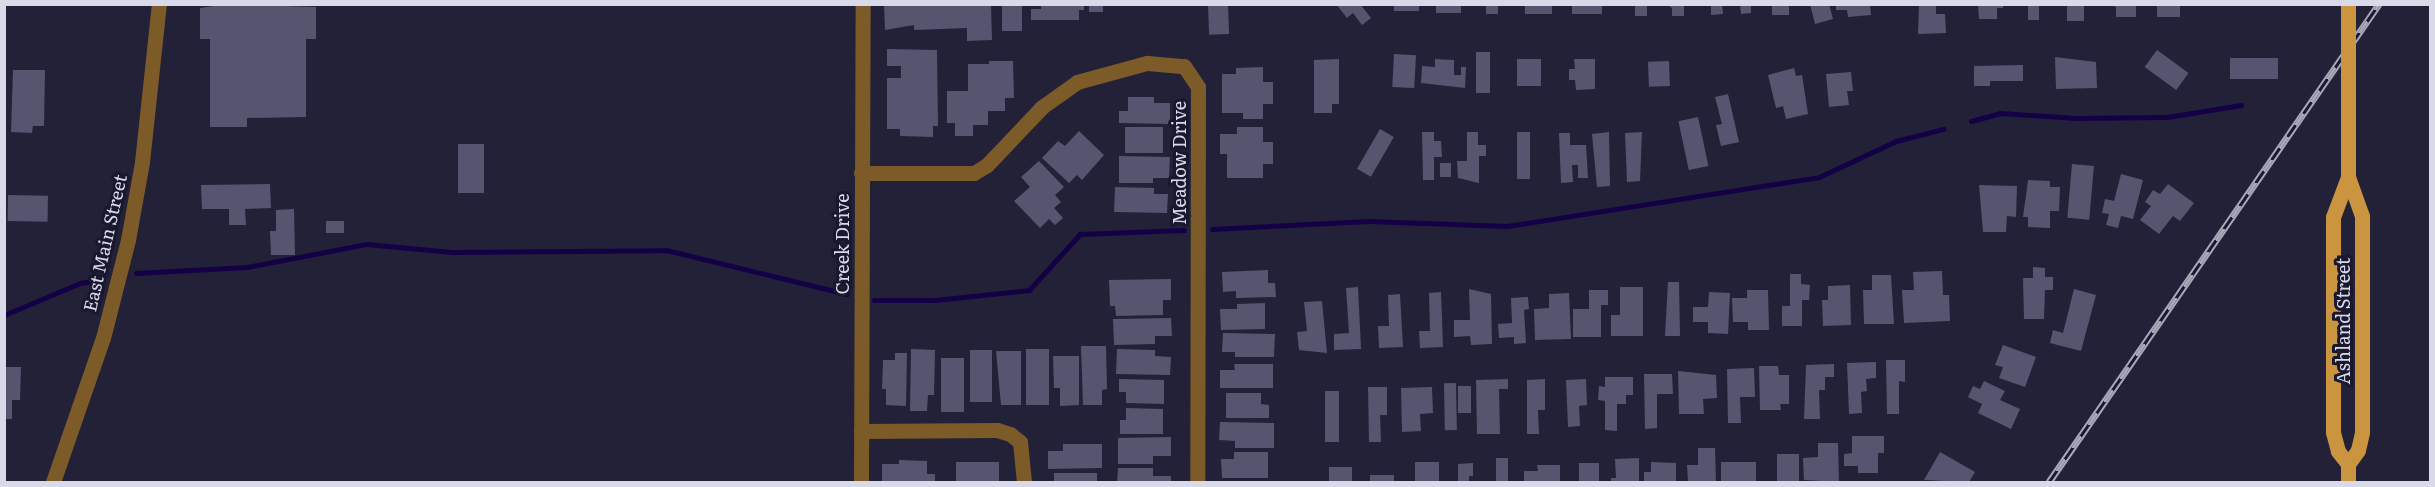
<!DOCTYPE html>
<style>
body{margin:0}
#map{position:relative;width:2435px;height:487px;overflow:hidden;background:#222138;font-family:Literata,serif}
div>[style]{position:absolute}
.stream>*{height:5px;margin:-2.5px;padding:0 2.5px;transform-origin:2.5px;border-radius:2.5px;background:#140044}
.building>*{inset:0;background:#555570;transform-origin:0 0}
.minor>*{height:15px;margin:-7.5px;padding:0 7.5px;transform-origin:7.5px;border-radius:7.5px;background:#7d5b29}
.major>*{height:15px;margin:-7.5px;padding:0 7.5px;transform-origin:7.5px;border-radius:7.5px;background:#cb943f}
.rail>*{height:7px;margin-top:-3.5px;transform-origin:0;background:repeating-linear-gradient(90deg,#19182e 0 14px,#a8a8b9 0 28px);box-sizing:border-box;border-block:2px solid #a8a8b9}
.major-bridge>*{height:15px;margin:-7.5px;padding:0 7.5px;transform-origin:7.5px;border-radius:7.5px;background:#cb943f}
span{translate:-50% -50%;white-space:nowrap;text-align:center;line-height:1.15;-webkit-text-stroke:6px #19182e;paint-order:stroke}
.street-label{font-size:18px;color:#d9dae9}
.frame{position:absolute;inset:0;border:6px solid #d9dae9;pointer-events:none}
</style>
<div id="map">
<div class="stream">
<div style="left:1971px;top:121px;width:30px;rotate:-15deg"></div>
<div style="left:2000px;top:113px;width:76px;rotate:3.8deg"></div>
<div style="left:2076px;top:118px;width:91px;rotate:-0.6deg"></div>
<div style="left:2167px;top:117px;width:75px;rotate:-9.2deg"></div>
<div style="left:1212px;top:229px;width:157px;rotate:-2.9deg"></div>
<div style="left:1369px;top:221px;width:138px;rotate:2.1deg"></div>
<div style="left:1507px;top:226px;width:316px;rotate:-8.9deg"></div>
<div style="left:1819px;top:177px;width:85px;rotate:-25.1deg"></div>
<div style="left:1896px;top:141px;width:49px;rotate:-14.3deg"></div>
<div style="left:136px;top:273px;width:111px;rotate:-3.1deg"></div>
<div style="left:247px;top:267px;width:121px;rotate:-10.9deg"></div>
<div style="left:366px;top:244px;width:86px;rotate:5.3deg"></div>
<div style="left:452px;top:252px;width:214px;rotate:-0.5deg"></div>
<div style="left:666px;top:250px;width:186px;rotate:13.7deg"></div>
<div style="left:874px;top:300px;width:61px"></div>
<div style="left:935px;top:300px;width:95px;rotate:-6.1deg"></div>
<div style="left:1029px;top:290px;width:76px;rotate:-47.7deg"></div>
<div style="left:1080px;top:234px;width:104px;rotate:-2.2deg"></div>
<div style="left:4px;top:315px;width:82px;rotate:-22.8deg"></div>
<div style="left:80px;top:283px;width:23px;rotate:-10deg"></div>
</div>
<div class="building">
<div style="clip-path:polygon(227px 4px,316px 7px,316px 39px,306px 39px,306px 117px,247px 118px,247px 127px,210px 127px,210px 39px,200px 39px,200px 8px)"></div>
<div style="clip-path:polygon(884px 4px,991px 4px,992px 40px,967px 41px,967px 28px,914px 30px,914px 25px,885px 30px)"></div>
<div style="left:1002px;top:4px;width:20px;height:27px"></div>
<div style="clip-path:polygon(1041px 4px,1084px 4px,1084px 10px,1079px 10px,1079px 20px,1031px 20px,1031px 9px,1041px 9px)"></div>
<div style="left:1089px;top:4px;width:14px;height:8px"></div>
<div style="left:1228px;top:4px;width:30px;height:20px;rotate:88deg"></div>
<div style="clip-path:polygon(1336px 4px,1360px 4px,1371px 18px,1362px 25px,1353px 13px,1347px 18px)"></div>
<div style="left:1394px;top:4px;width:25px;height:7px"></div>
<div style="left:1436px;top:4px;width:25px;height:9px"></div>
<div style="left:1486px;top:4px;width:12px;height:10px"></div>
<div style="left:1525px;top:4px;width:27px;height:10px"></div>
<div style="left:1572px;top:4px;width:30px;height:10px"></div>
<div style="clip-path:polygon(1666px 4px,1684px 4px,1684px 16px,1672px 16px,1672px 8px)"></div>
<div style="clip-path:polygon(1711px 4px,1722px 4px,1723px 14px,1711px 15px)"></div>
<div style="clip-path:polygon(1740px 4px,1751px 4px,1751px 13px,1741px 14px)"></div>
<div style="left:1772px;top:4px;width:17px;height:11px"></div>
<div style="clip-path:polygon(1810px 4px,1829px 4px,1833px 19px,1815px 24px)"></div>
<div style="clip-path:polygon(1836px 4px,1870px 4px,1871px 15px,1848px 17px,1847px 10px,1836px 10px)"></div>
<div style="clip-path:polygon(1919px 4px,1936px 4px,1936px 14px,1945px 14px,1946px 33px,1918px 34px)"></div>
<div style="clip-path:polygon(1978px 4px,2003px 4px,2003px 8px,1997px 8px,1997px 19px,1979px 19px)"></div>
<div style="left:2028px;top:4px;width:11px;height:16px"></div>
<div style="left:2067px;top:4px;width:17px;height:17px"></div>
<div style="clip-path:polygon(2110px 4px,2136px 4px,2136px 17px,2116px 17px,2116px 7px)"></div>
<div style="left:2157px;top:4px;width:23px;height:13px"></div>
<div style="left:1635px;top:5px;width:12px;height:11px"></div>
<div style="clip-path:polygon(887px 49px,937px 50px,938px 126px,933px 126px,933px 137px,900px 136px,900px 129px,887px 129px,887px 78px,901px 78px,901px 66px,887px 66px)"></div>
<div style="left:2157px;top:50px;width:39px;height:21px;rotate:36deg"></div>
<div style="left:1476px;top:52px;width:14px;height:41px"></div>
<div style="left:1394px;top:54px;width:22px;height:33px;rotate:3deg"></div>
<div style="clip-path:polygon(2055px 57px,2096px 62px,2097px 88px,2056px 89px)"></div>
<div style="left:2278px;top:58px;width:21px;height:48px;rotate:90deg"></div>
<div style="clip-path:polygon(1339px 59px,1339px 104px,1332px 104px,1332px 113px,1314px 113px,1314px 60px)"></div>
<div style="clip-path:polygon(1435px 59px,1454px 60px,1454px 75px,1461px 75px,1461px 67px,1466px 67px,1465px 88px,1421px 83px,1422px 66px,1435px 67px)"></div>
<div style="left:1517px;top:59px;width:24px;height:27px"></div>
<div style="clip-path:polygon(1574px 59px,1595px 59px,1595px 89px,1576px 90px,1575px 80px,1569px 80px,1569px 69px,1575px 69px)"></div>
<div style="clip-path:polygon(989px 61px,1013px 61px,1014px 98px,1005px 98px,1005px 111px,988px 111px,988px 125px,973px 125px,973px 136px,955px 136px,955px 123px,947px 123px,947px 91px,968px 91px,968px 64px,989px 64px)"></div>
<div style="left:1669px;top:61px;width:25px;height:21px;rotate:88deg"></div>
<div style="clip-path:polygon(2023px 65px,2023px 81px,1990px 81px,1990px 86px,1974px 86px,1974px 66px)"></div>
<div style="clip-path:polygon(1263px 67px,1263px 82px,1273px 82px,1273px 104px,1263px 104px,1263px 119px,1243px 119px,1243px 113px,1222px 113px,1222px 74px,1236px 74px,1236px 68px)"></div>
<div style="clip-path:polygon(1794px 68px,1796px 76px,1802px 75px,1808px 114px,1786px 119px,1783px 106px,1776px 108px,1768px 75px)"></div>
<div style="clip-path:polygon(13px 70px,45px 70px,44px 126px,33px 126px,32px 133px,11px 132px)"></div>
<div style="clip-path:polygon(1851px 72px,1853px 91px,1847px 91px,1849px 105px,1829px 107px,1826px 74px)"></div>
<div style="clip-path:polygon(1728px 94px,1739px 142px,1721px 146px,1716px 125px,1722px 124px,1715px 97px)"></div>
<div style="clip-path:polygon(1128px 97px,1154px 97px,1154px 103px,1170px 103px,1170px 124px,1119px 123px,1119px 111px,1128px 111px)"></div>
<div style="left:1698px;top:117px;width:50px;height:20px;rotate:78deg"></div>
<div style="left:1163px;top:127px;width:26px;height:38px;rotate:90deg"></div>
<div style="clip-path:polygon(1237px 127px,1263px 127px,1263px 142px,1273px 142px,1273px 164px,1263px 164px,1263px 178px,1227px 178px,1227px 154px,1220px 154px,1220px 134px,1237px 134px)"></div>
<div style="left:1380px;top:129px;width:16px;height:46px;rotate:30deg"></div>
<div style="clip-path:polygon(1079px 131px,1104px 155px,1082px 180px,1077px 175px,1069px 183px,1042px 158px,1058px 141px,1065px 146px)"></div>
<div style="clip-path:polygon(1422px 132px,1434px 132px,1434px 141px,1441px 141px,1442px 157px,1434px 157px,1434px 180px,1423px 180px)"></div>
<div style="clip-path:polygon(1467px 132px,1478px 132px,1478px 145px,1486px 145px,1486px 156px,1479px 156px,1479px 183px,1458px 178px,1457px 161px,1467px 161px)"></div>
<div style="left:1517px;top:132px;width:13px;height:47px"></div>
<div style="clip-path:polygon(1609px 132px,1610px 186px,1597px 187px,1592px 134px)"></div>
<div style="clip-path:polygon(1642px 132px,1640px 181px,1627px 182px,1625px 133px)"></div>
<div style="clip-path:polygon(1559px 133px,1570px 133px,1570px 145px,1586px 145px,1588px 178px,1578px 178px,1578px 165px,1572px 165px,1573px 182px,1561px 183px)"></div>
<div style="left:458px;top:144px;width:26px;height:49px"></div>
<div style="clip-path:polygon(1119px 156px,1170px 157px,1169px 178px,1153px 178px,1153px 183px,1119px 183px)"></div>
<div style="clip-path:polygon(1039px 161px,1064px 187px,1055px 195px,1061px 202px,1054px 208px,1063px 218px,1055px 225px,1049px 219px,1040px 228px,1014px 201px,1030px 187px,1021px 177px)"></div>
<div style="left:1451px;top:163px;width:14px;height:11px;rotate:90deg"></div>
<div style="left:2072px;top:164px;width:22px;height:54px;rotate:5deg"></div>
<div style="clip-path:polygon(2121px 174px,2143px 180px,2133px 219px,2121px 216px,2118px 228px,2106px 225px,2109px 214px,2102px 213px,2105px 199px,2114px 201px)"></div>
<div style="clip-path:polygon(2028px 180px,2050px 181px,2050px 187px,2060px 187px,2059px 211px,2050px 211px,2050px 228px,2028px 227px,2028px 217px,2023px 217px)"></div>
<div style="clip-path:polygon(270px 184px,271px 208px,245px 209px,246px 225px,229px 225px,229px 209px,202px 209px,201px 185px)"></div>
<div style="clip-path:polygon(2168px 184px,2194px 203px,2180px 221px,2173px 216px,2159px 234px,2140px 220px,2151px 206px,2145px 202px,2153px 190px,2160px 194px)"></div>
<div style="clip-path:polygon(1979px 185px,2017px 186px,2016px 217px,2007px 216px,2006px 232px,1983px 232px)"></div>
<div style="clip-path:polygon(1115px 187px,1154px 188px,1154px 194px,1168px 194px,1167px 213px,1114px 212px)"></div>
<div style="left:8px;top:195px;width:40px;height:26px;rotate:1deg"></div>
<div style="clip-path:polygon(294px 209px,295px 255px,271px 255px,270px 231px,276px 231px,276px 210px)"></div>
<div style="left:326px;top:221px;width:18px;height:12px"></div>
<div style="clip-path:polygon(2033px 267px,2045px 268px,2045px 277px,2053px 277px,2053px 290px,2045px 290px,2044px 319px,2024px 319px,2023px 278px,2033px 278px)"></div>
<div style="clip-path:polygon(1268px 270px,1268px 283px,1275px 283px,1276px 297px,1236px 298px,1236px 291px,1223px 292px,1222px 272px)"></div>
<div style="clip-path:polygon(1942px 271px,1943px 295px,1949px 295px,1950px 321px,1904px 323px,1902px 290px,1914px 290px,1913px 272px)"></div>
<div style="clip-path:polygon(1790px 274px,1801px 274px,1801px 284px,1810px 285px,1809px 300px,1802px 300px,1802px 326px,1782px 326px,1782px 306px,1790px 306px)"></div>
<div style="clip-path:polygon(1872px 275px,1891px 275px,1894px 324px,1864px 324px,1863px 290px,1872px 290px)"></div>
<div style="clip-path:polygon(1171px 279px,1171px 300px,1163px 300px,1163px 315px,1116px 316px,1115px 306px,1110px 306px,1109px 280px)"></div>
<div style="clip-path:polygon(1668px 282px,1679px 282px,1680px 336px,1665px 336px)"></div>
<div style="clip-path:polygon(1850px 285px,1851px 325px,1823px 326px,1822px 300px,1828px 300px,1828px 286px)"></div>
<div style="clip-path:polygon(1358px 287px,1361px 349px,1334px 350px,1334px 334px,1349px 333px,1346px 288px)"></div>
<div style="clip-path:polygon(1620px 287px,1643px 287px,1643px 336px,1611px 336px,1611px 315px,1620px 315px)"></div>
<div style="clip-path:polygon(1469px 289px,1491px 294px,1492px 344px,1471px 345px,1470px 336px,1454px 337px,1454px 320px,1470px 320px)"></div>
<div style="clip-path:polygon(2074px 289px,2096px 295px,2081px 351px,2050px 343px,2053px 330px,2063px 333px)"></div>
<div style="clip-path:polygon(1589px 290px,1608px 290px,1608px 305px,1601px 305px,1601px 337px,1573px 337px,1573px 309px,1589px 309px)"></div>
<div style="clip-path:polygon(1747px 290px,1768px 290px,1769px 330px,1748px 330px,1748px 322px,1733px 322px,1732px 298px,1747px 298px)"></div>
<div style="clip-path:polygon(1441px 292px,1443px 347px,1420px 348px,1419px 331px,1430px 331px,1429px 293px)"></div>
<div style="clip-path:polygon(1709px 292px,1730px 293px,1728px 334px,1708px 333px,1708px 322px,1693px 322px,1693px 307px,1708px 307px)"></div>
<div style="clip-path:polygon(1569px 293px,1571px 339px,1535px 340px,1534px 309px,1549px 308px,1549px 294px)"></div>
<div style="clip-path:polygon(1400px 294px,1403px 347px,1379px 348px,1378px 326px,1389px 326px,1388px 295px)"></div>
<div style="clip-path:polygon(1528px 297px,1529px 309px,1524px 310px,1526px 343px,1514px 344px,1514px 337px,1499px 338px,1498px 324px,1512px 323px,1511px 298px)"></div>
<div style="clip-path:polygon(1322px 301px,1327px 353px,1299px 350px,1297px 332px,1307px 331px,1304px 302px)"></div>
<div style="clip-path:polygon(1265px 303px,1265px 329px,1221px 330px,1220px 309px,1237px 309px,1237px 304px)"></div>
<div style="clip-path:polygon(1171px 318px,1172px 336px,1155px 336px,1155px 344px,1114px 345px,1113px 319px)"></div>
<div style="clip-path:polygon(1223px 333px,1275px 334px,1274px 357px,1235px 357px,1235px 352px,1222px 352px)"></div>
<div style="clip-path:polygon(2003px 345px,2036px 357px,2025px 387px,1999px 378px,2003px 367px,1995px 365px)"></div>
<div style="clip-path:polygon(1081px 346px,1106px 346px,1107px 389px,1102px 390px,1102px 405px,1083px 405px)"></div>
<div style="clip-path:polygon(911px 349px,935px 350px,934px 395px,928px 395px,927px 411px,910px 411px)"></div>
<div style="left:1026px;top:349px;width:23px;height:56px"></div>
<div style="clip-path:polygon(1117px 349px,1155px 350px,1155px 356px,1171px 357px,1170px 375px,1116px 374px)"></div>
<div style="left:970px;top:350px;width:22px;height:52px"></div>
<div style="clip-path:polygon(996px 351px,1021px 351px,1021px 405px,1001px 405px)"></div>
<div style="clip-path:polygon(895px 353px,907px 353px,906px 406px,886px 405px,886px 389px,882px 389px,883px 360px,895px 360px)"></div>
<div style="clip-path:polygon(1053px 356px,1079px 356px,1079px 405px,1060px 406px,1060px 388px,1054px 388px)"></div>
<div style="left:964px;top:358px;width:54px;height:23px;rotate:90deg"></div>
<div style="clip-path:polygon(1886px 360px,1905px 360px,1905px 382px,1899px 381px,1899px 414px,1887px 414px)"></div>
<div style="clip-path:polygon(1876px 362px,1876px 378px,1866px 379px,1867px 391px,1861px 392px,1862px 413px,1849px 414px,1847px 363px)"></div>
<div style="clip-path:polygon(1234px 364px,1273px 364px,1273px 388px,1220px 388px,1220px 370px,1235px 370px)"></div>
<div style="clip-path:polygon(1834px 364px,1834px 377px,1825px 377px,1825px 390px,1819px 390px,1820px 419px,1804px 419px,1806px 365px)"></div>
<div style="clip-path:polygon(1759px 366px,1778px 366px,1779px 375px,1789px 375px,1789px 404px,1780px 404px,1781px 410px,1760px 410px)"></div>
<div style="clip-path:polygon(4px 367px,21px 367px,20px 400px,12px 400px,12px 419px,4px 419px)"></div>
<div style="clip-path:polygon(1754px 368px,1755px 397px,1740px 397px,1741px 423px,1728px 423px,1727px 369px)"></div>
<div style="clip-path:polygon(1678px 371px,1716px 375px,1717px 398px,1703px 399px,1704px 414px,1679px 414px)"></div>
<div style="clip-path:polygon(1644px 374px,1672px 374px,1673px 394px,1657px 394px,1657px 428px,1645px 429px)"></div>
<div style="clip-path:polygon(1605px 377px,1633px 377px,1633px 395px,1626px 395px,1626px 404px,1617px 404px,1617px 431px,1605px 430px,1605px 401px,1598px 400px,1599px 386px,1605px 387px)"></div>
<div style="clip-path:polygon(1119px 379px,1164px 380px,1164px 404px,1126px 403px,1126px 392px,1119px 392px)"></div>
<div style="clip-path:polygon(1508px 379px,1508px 389px,1499px 389px,1500px 434px,1477px 434px,1476px 380px)"></div>
<div style="clip-path:polygon(1545px 379px,1545px 410px,1538px 410px,1539px 434px,1527px 434px,1527px 380px)"></div>
<div style="clip-path:polygon(1586px 379px,1587px 405px,1579px 406px,1580px 426px,1568px 427px,1566px 380px)"></div>
<div style="clip-path:polygon(1984px 381px,2005px 391px,2000px 400px,2020px 409px,2011px 429px,1978px 413px,1982px 404px,1968px 397px,1973px 386px,1980px 389px)"></div>
<div style="left:1456px;top:383px;width:47px;height:12px;rotate:89deg"></div>
<div style="left:1458px;top:386px;width:13px;height:27px"></div>
<div style="clip-path:polygon(1368px 387px,1387px 387px,1387px 415px,1380px 415px,1381px 442px,1369px 442px)"></div>
<div style="clip-path:polygon(1432px 387px,1433px 413px,1420px 414px,1421px 431px,1402px 432px,1401px 388px)"></div>
<div style="left:1325px;top:391px;width:14px;height:51px"></div>
<div style="clip-path:polygon(1226px 393px,1261px 393px,1261px 404px,1269px 405px,1269px 418px,1226px 418px)"></div>
<div style="clip-path:polygon(1126px 408px,1163px 409px,1163px 434px,1120px 434px,1120px 420px,1126px 420px)"></div>
<div style="clip-path:polygon(1220px 422px,1274px 423px,1274px 448px,1235px 448px,1235px 441px,1219px 440px)"></div>
<div style="clip-path:polygon(1852px 436px,1884px 436px,1884px 453px,1878px 453px,1878px 473px,1858px 473px,1858px 466px,1844px 466px,1844px 454px,1852px 453px)"></div>
<div style="clip-path:polygon(1171px 437px,1171px 456px,1153px 456px,1153px 464px,1118px 464px,1118px 438px)"></div>
<div style="clip-path:polygon(1818px 443px,1838px 443px,1839px 482px,1804px 480px,1803px 458px,1818px 457px)"></div>
<div style="clip-path:polygon(1063px 444px,1102px 444px,1102px 468px,1048px 469px,1048px 451px,1063px 451px)"></div>
<div style="clip-path:polygon(1698px 448px,1715px 448px,1716px 482px,1688px 482px,1687px 465px,1698px 465px)"></div>
<div style="clip-path:polygon(1234px 452px,1268px 452px,1268px 478px,1222px 478px,1221px 459px,1234px 459px)"></div>
<div style="clip-path:polygon(1940px 452px,1975px 472px,1969px 482px,1924px 480px)"></div>
<div style="left:1777px;top:454px;width:22px;height:28px"></div>
<div style="left:1496px;top:458px;width:12px;height:24px"></div>
<div style="clip-path:polygon(1639px 458px,1639px 482px,1611px 482px,1611px 478px,1616px 478px,1615px 459px)"></div>
<div style="clip-path:polygon(899px 460px,927px 461px,927px 474px,935px 474px,935px 482px,882px 482px,882px 464px,899px 464px)"></div>
<div style="left:956px;top:462px;width:43px;height:20px"></div>
<div style="left:1415px;top:462px;width:24px;height:20px"></div>
<div style="clip-path:polygon(1651px 462px,1676px 463px,1676px 482px,1644px 482px,1644px 472px,1651px 472px)"></div>
<div style="left:1756px;top:462px;width:20px;height:35px;rotate:90deg"></div>
<div style="clip-path:polygon(1473px 463px,1473px 476px,1469px 476px,1469px 482px,1458px 482px,1458px 464px)"></div>
<div style="left:1599px;top:463px;width:19px;height:20px;rotate:90deg"></div>
<div style="clip-path:polygon(1537px 465px,1560px 465px,1560px 482px,1524px 482px,1524px 471px,1538px 471px)"></div>
<div style="left:1329px;top:467px;width:23px;height:15px"></div>
<div style="clip-path:polygon(1118px 468px,1153px 468px,1153px 476px,1171px 476px,1171px 482px,1117px 482px)"></div>
<div style="left:1054px;top:473px;width:43px;height:9px"></div>
<div style="left:1370px;top:475px;width:24px;height:7px"></div>
</div>
<div class="minor">
<div style="left:861px;top:173px;width:113px"></div>
<div style="left:974px;top:173px;width:15px;rotate:-32deg"></div>
<div style="left:987px;top:165px;width:80px;rotate:-46.5deg"></div>
<div style="left:1042px;top:107px;width:43px;rotate:-35.5deg"></div>
<div style="left:1077px;top:82px;width:73px;rotate:-15.2deg"></div>
<div style="left:1147px;top:63px;width:37px;rotate:5deg"></div>
<div style="left:1184px;top:66px;width:25px;rotate:56deg"></div>
<div style="left:1198px;top:87px;width:395px;rotate:90.1deg"></div>
<div style="left:861px;top:431px;width:136px;rotate:-0.4deg"></div>
<div style="left:997px;top:430px;width:14px;rotate:17deg"></div>
<div style="left:1010px;top:434px;width:13px;rotate:39deg"></div>
<div style="left:1020px;top:442px;width:40px;rotate:84.3deg"></div>
<div style="left:53px;top:482px;width:152px;rotate:-70.9deg"></div>
<div style="left:103px;top:338px;width:101px;rotate:-75.7deg"></div>
<div style="left:128px;top:240px;width:79px;rotate:-79.8deg"></div>
<div style="left:142px;top:162px;width:159px;rotate:-83.9deg"></div>
<div style="left:861px;top:482px;width:478px;rotate:-89.8deg"></div>
</div>
<div class="major">
<div style="left:2348px;top:464px;width:17px;rotate:-54deg"></div>
<div style="left:2358px;top:450px;width:18px;rotate:-77deg"></div>
<div style="left:2362px;top:432px;width:216px;rotate:-90deg"></div>
<div style="left:2362px;top:216px;width:41px;rotate:-109.7deg"></div>
<div style="left:2348px;top:482px;width:18px;rotate:-90deg"></div>
<div style="left:2348px;top:464px;width:16px;rotate:-128deg"></div>
<div style="left:2338px;top:451px;width:20px;rotate:-105deg"></div>
<div style="left:2333px;top:432px;width:215px;rotate:-90deg"></div>
<div style="left:2333px;top:217px;width:43px;rotate:-69.4deg"></div>
</div>
<div class="rail">
<div style="left:2049px;top:482px;width:581px;rotate:-55.38deg"></div>
</div>
<div class="major-bridge">
<div style="left:2348px;top:177px;width:173px;rotate:-90deg"></div>
</div>
<div class="street-label">
<span style="left:1179px;top:163px;rotate:-90deg">Meadow Drive</span>
<span style="left:105px;top:243px;rotate:-77deg">East Main Street</span>
<span style="left:842px;top:244px;rotate:-90deg">Creek Drive</span>
<span style="left:2343px;top:321px;rotate:-90deg">Ashland Street</span>
</div>
<div class="frame"></div>
</div>
